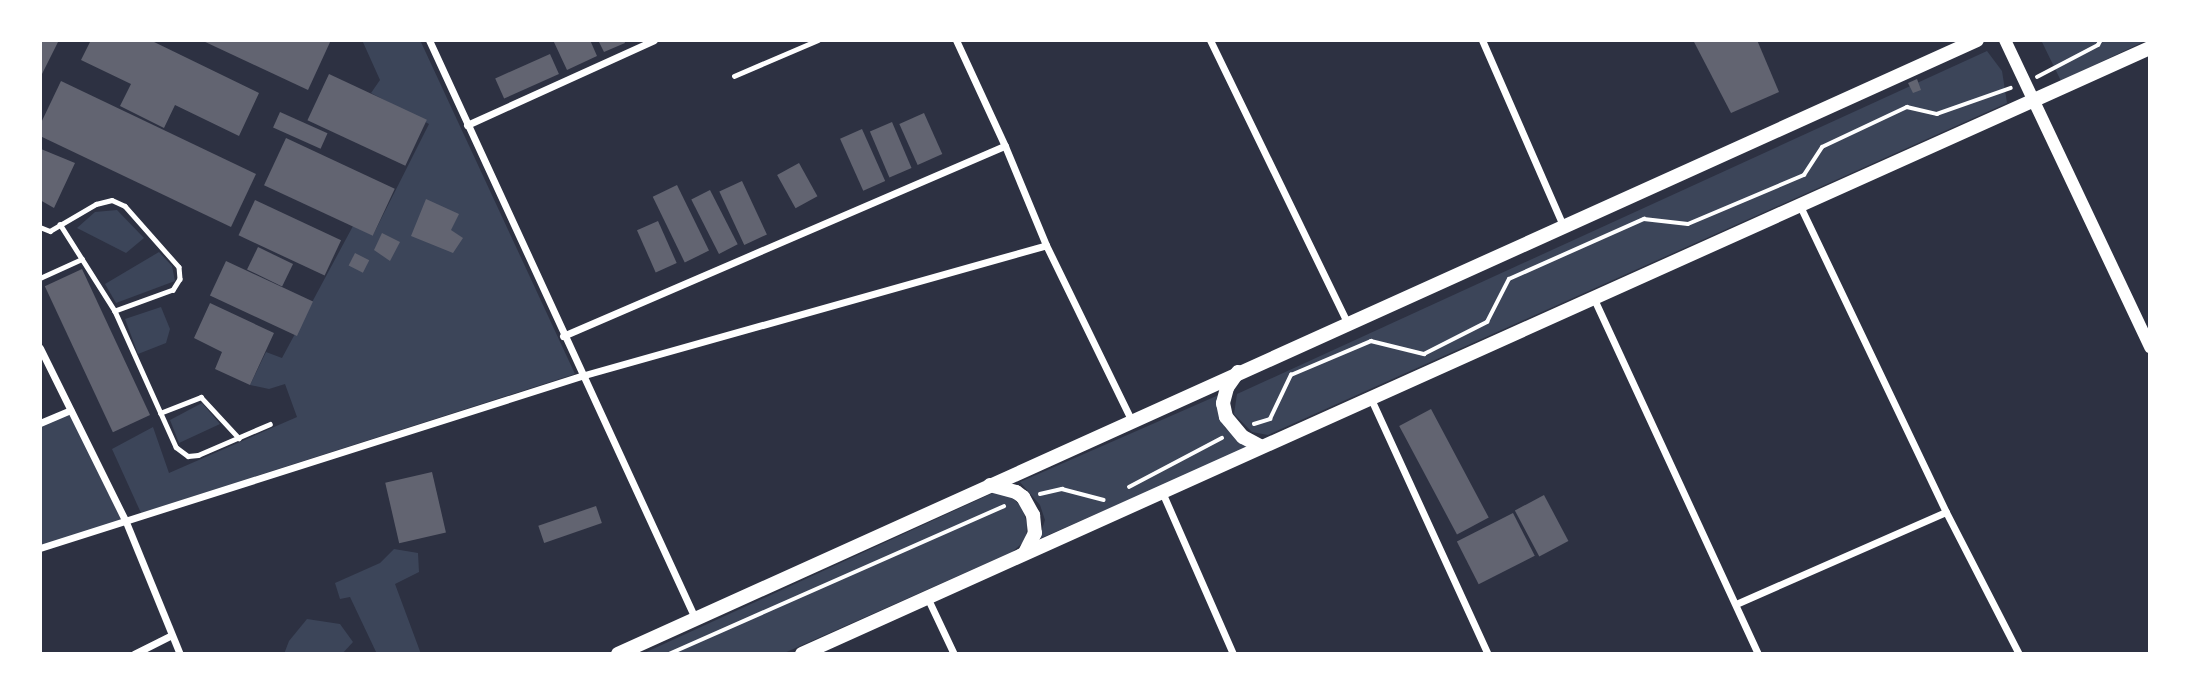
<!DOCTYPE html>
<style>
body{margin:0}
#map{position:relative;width:2190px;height:694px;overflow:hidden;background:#2d3142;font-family:"Fira Sans",sans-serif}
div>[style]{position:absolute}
.green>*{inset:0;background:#3c4559}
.building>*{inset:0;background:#626471;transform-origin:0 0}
.path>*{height:3.5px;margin:-1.75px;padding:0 1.75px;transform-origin:1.75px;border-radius:1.75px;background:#fff}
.service>*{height:4.5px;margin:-2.25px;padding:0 2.25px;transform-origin:2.25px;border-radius:2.25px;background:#fff}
.minor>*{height:7px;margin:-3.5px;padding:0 3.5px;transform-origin:3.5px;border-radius:3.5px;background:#fff}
.tertiary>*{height:12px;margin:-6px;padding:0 6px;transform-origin:6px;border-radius:6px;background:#fff}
.secondary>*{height:14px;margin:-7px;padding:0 7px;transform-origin:7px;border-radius:7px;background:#fff}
span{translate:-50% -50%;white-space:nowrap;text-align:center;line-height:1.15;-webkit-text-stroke:5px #fff;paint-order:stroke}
.frame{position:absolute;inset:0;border:42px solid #fff;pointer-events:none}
</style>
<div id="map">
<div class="green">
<div style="clip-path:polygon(362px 40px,420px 40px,575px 374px,141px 513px,112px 449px,153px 427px,169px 473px,297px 417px,285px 384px,269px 389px,250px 385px,266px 352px,282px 358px,353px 226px,373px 235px,429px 124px,371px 93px,380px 80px)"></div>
<div style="clip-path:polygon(2041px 40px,2147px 40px,2061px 81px)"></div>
<div style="clip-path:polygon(1987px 51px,2002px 71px,2007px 103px,1268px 435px,1252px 432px,1234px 414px,1237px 394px)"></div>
<div style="clip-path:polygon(117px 210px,144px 238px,126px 253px,77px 228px,95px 212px)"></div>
<div style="clip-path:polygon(159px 252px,172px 266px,175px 281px,116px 303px,105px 284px)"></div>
<div style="clip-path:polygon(161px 307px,170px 329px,166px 343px,138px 354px,125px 319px)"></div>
<div style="clip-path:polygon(1221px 394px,1220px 415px,1225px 428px,1250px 447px,1039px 539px,1045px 520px,1040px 505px,1020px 482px)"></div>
<div style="clip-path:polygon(202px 403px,220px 424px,179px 443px,170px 420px)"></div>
<div style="clip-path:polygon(70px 410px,126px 522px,40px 548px,40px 423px)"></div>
<div style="clip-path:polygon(995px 492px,1010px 496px,1022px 507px,1027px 524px,1026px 540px,1012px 552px,782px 654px,642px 654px)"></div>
<div style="clip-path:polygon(394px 549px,418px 553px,419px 572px,395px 584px,421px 654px,377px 654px,350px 597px,340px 599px,335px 583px,380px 563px)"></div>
<div style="clip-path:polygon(307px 619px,340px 624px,353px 642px,342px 654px,284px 654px,289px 641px)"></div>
</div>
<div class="building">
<div style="clip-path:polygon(40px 40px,59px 40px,40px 78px)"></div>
<div style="clip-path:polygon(91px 40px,150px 40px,259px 93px,239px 136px,175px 105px,164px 128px,120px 106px,131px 84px,81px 60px)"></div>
<div style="clip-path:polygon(201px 40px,331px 40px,308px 90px)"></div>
<div style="clip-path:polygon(553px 40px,590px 40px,597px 56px,567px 70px)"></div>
<div style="clip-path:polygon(598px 40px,624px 40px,625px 43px,604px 52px)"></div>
<div style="clip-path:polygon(1693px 40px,1757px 40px,1779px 92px,1731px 113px)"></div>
<div style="left:550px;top:54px;width:22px;height:60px;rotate:66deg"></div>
<div style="left:329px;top:74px;width:108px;height:51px;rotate:25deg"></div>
<div style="clip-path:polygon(1917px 79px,1921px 90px,1913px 93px,1908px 83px)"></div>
<div style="clip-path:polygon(61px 81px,256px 174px,231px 227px,40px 136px,40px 125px)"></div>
<div style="left:280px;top:112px;width:52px;height:17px;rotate:24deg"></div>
<div style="left:924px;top:113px;width:45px;height:27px;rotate:66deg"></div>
<div style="left:892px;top:122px;width:50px;height:24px;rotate:67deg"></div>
<div style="left:862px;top:129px;width:57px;height:24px;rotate:66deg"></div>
<div style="left:286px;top:138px;width:120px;height:52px;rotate:25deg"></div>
<div style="clip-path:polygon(41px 149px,75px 163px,54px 208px,40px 200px)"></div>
<div style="left:799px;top:163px;width:38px;height:25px;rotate:61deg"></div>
<div style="left:742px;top:181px;width:59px;height:25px;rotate:65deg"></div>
<div style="left:677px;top:185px;width:73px;height:27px;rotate:64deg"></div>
<div style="left:710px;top:190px;width:61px;height:21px;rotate:63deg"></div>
<div style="clip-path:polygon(426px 199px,459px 214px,451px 230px,463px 238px,453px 253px,411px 236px)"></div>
<div style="left:255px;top:200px;width:95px;height:39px;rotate:25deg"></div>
<div style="left:658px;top:221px;width:46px;height:23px;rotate:66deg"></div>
<div style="clip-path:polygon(382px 233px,400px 242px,390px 261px,374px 250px)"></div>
<div style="left:258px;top:247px;width:39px;height:25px;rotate:26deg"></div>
<div style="left:355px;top:253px;width:16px;height:14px;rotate:27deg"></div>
<div style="left:226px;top:261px;width:96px;height:38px;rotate:25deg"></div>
<div style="left:82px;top:269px;width:161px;height:41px;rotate:65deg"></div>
<div style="clip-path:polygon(210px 303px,274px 333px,250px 385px,215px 369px,222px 352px,194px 338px)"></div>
<div style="left:1431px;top:409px;width:123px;height:36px;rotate:62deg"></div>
<div style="left:432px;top:472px;width:62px;height:48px;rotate:77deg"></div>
<div style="left:1544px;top:495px;width:52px;height:33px;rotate:62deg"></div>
<div style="left:596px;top:506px;width:18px;height:61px;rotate:71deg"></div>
<div style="left:1513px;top:513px;width:48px;height:63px;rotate:63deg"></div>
</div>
<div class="path">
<div style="left:2037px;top:77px;width:69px;rotate:-27.7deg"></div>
<div style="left:2098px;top:45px;width:6px;rotate:-59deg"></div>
<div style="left:1254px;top:424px;width:17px;rotate:-17deg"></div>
<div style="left:1270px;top:419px;width:49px;rotate:-64.5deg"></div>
<div style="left:1291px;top:375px;width:87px;rotate:-23deg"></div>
<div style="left:1371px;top:341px;width:55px;rotate:13.8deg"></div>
<div style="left:1424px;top:354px;width:71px;rotate:-26.9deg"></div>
<div style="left:1487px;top:322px;width:48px;rotate:-62.9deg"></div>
<div style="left:1509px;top:279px;width:148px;rotate:-24deg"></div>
<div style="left:1644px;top:219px;width:44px;rotate:6.5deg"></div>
<div style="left:1688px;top:224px;width:126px;rotate:-22.9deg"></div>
<div style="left:1804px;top:175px;width:33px;rotate:-57deg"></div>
<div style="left:1822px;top:147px;width:94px;rotate:-25.2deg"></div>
<div style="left:1907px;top:107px;width:31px;rotate:13deg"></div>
<div style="left:1937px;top:114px;width:78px;rotate:-19.4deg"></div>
<div style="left:1129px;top:487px;width:105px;rotate:-27.8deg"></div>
<div style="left:1040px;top:494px;width:23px;rotate:-13deg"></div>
<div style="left:1062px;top:489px;width:43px;rotate:14.7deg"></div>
<div style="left:669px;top:654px;width:366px;rotate:-23.8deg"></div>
</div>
<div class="service">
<div style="left:734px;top:76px;width:91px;rotate:-23.2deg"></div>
<div style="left:60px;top:224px;width:103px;rotate:57.7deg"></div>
<div style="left:40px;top:227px;width:11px;rotate:22deg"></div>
<div style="left:50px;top:231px;width:53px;rotate:-30.4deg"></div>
<div style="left:96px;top:204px;width:16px;rotate:-14deg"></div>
<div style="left:112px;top:200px;width:14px;rotate:25deg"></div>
<div style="left:125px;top:206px;width:81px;rotate:48.5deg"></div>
<div style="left:179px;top:267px;width:12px;rotate:85deg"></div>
<div style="left:180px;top:279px;width:13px;rotate:122deg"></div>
<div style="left:173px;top:290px;width:62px;rotate:160.1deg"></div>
<div style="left:115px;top:311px;width:149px;rotate:65.8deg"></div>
<div style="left:176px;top:447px;width:15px;rotate:37deg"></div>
<div style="left:188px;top:456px;width:10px;rotate:-6deg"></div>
<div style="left:198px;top:455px;width:78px;rotate:-23.3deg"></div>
<div style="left:40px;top:278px;width:46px;rotate:-24.3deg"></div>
<div style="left:160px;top:413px;width:44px;rotate:-21.3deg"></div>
<div style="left:201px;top:397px;width:56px;rotate:47.2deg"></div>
</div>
<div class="minor">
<div style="left:429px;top:40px;width:636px;rotate:65.29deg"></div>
<div style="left:956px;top:40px;width:117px;rotate:65.2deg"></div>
<div style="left:1005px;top:146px;width:107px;rotate:67.5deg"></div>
<div style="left:1046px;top:245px;width:196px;rotate:64deg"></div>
<div style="left:1210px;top:40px;width:316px;rotate:64.1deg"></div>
<div style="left:1482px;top:40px;width:202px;rotate:66.4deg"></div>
<div style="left:467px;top:125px;width:205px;rotate:-24.4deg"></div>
<div style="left:1800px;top:206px;width:339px;rotate:64.5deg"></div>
<div style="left:1946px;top:512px;width:160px;rotate:62.8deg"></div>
<div style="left:1594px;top:299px;width:391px;rotate:65.2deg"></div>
<div style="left:563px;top:336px;width:481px;rotate:-23.3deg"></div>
<div style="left:40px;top:348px;width:194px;rotate:63.7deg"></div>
<div style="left:126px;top:522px;width:143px;rotate:67.8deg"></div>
<div style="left:1371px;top:399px;width:281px;rotate:65.4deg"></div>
<div style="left:40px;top:423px;width:33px;rotate:-23deg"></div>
<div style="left:1162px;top:492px;width:177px;rotate:66.3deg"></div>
<div style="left:40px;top:548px;width:568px;rotate:-17.64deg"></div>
<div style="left:581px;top:376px;width:483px;rotate:-15.7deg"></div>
<div style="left:927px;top:597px;width:63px;rotate:64.7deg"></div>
<div style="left:1736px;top:604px;width:229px;rotate:-23.7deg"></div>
<div style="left:134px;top:654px;width:42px;rotate:-26.6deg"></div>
</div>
<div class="tertiary">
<div style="left:2005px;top:40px;width:340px;rotate:64.7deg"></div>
</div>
<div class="secondary">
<div style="left:1238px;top:372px;width:19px;rotate:125deg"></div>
<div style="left:1227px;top:388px;width:16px;rotate:105deg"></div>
<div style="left:1223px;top:403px;width:14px;rotate:78deg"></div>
<div style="left:1226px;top:417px;width:26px;rotate:50deg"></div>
<div style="left:1243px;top:437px;width:19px;rotate:28deg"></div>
<div style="left:990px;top:485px;width:27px;rotate:15deg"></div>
<div style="left:1016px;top:492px;width:9px;rotate:36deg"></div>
<div style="left:1023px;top:497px;width:21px;rotate:61deg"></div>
<div style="left:1033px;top:515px;width:18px;rotate:84deg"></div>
<div style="left:1035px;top:533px;width:22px;rotate:117deg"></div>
<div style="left:618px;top:654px;width:1491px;rotate:-24.31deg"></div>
<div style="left:802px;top:654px;width:1478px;rotate:-24.21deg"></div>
</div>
<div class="frame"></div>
</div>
